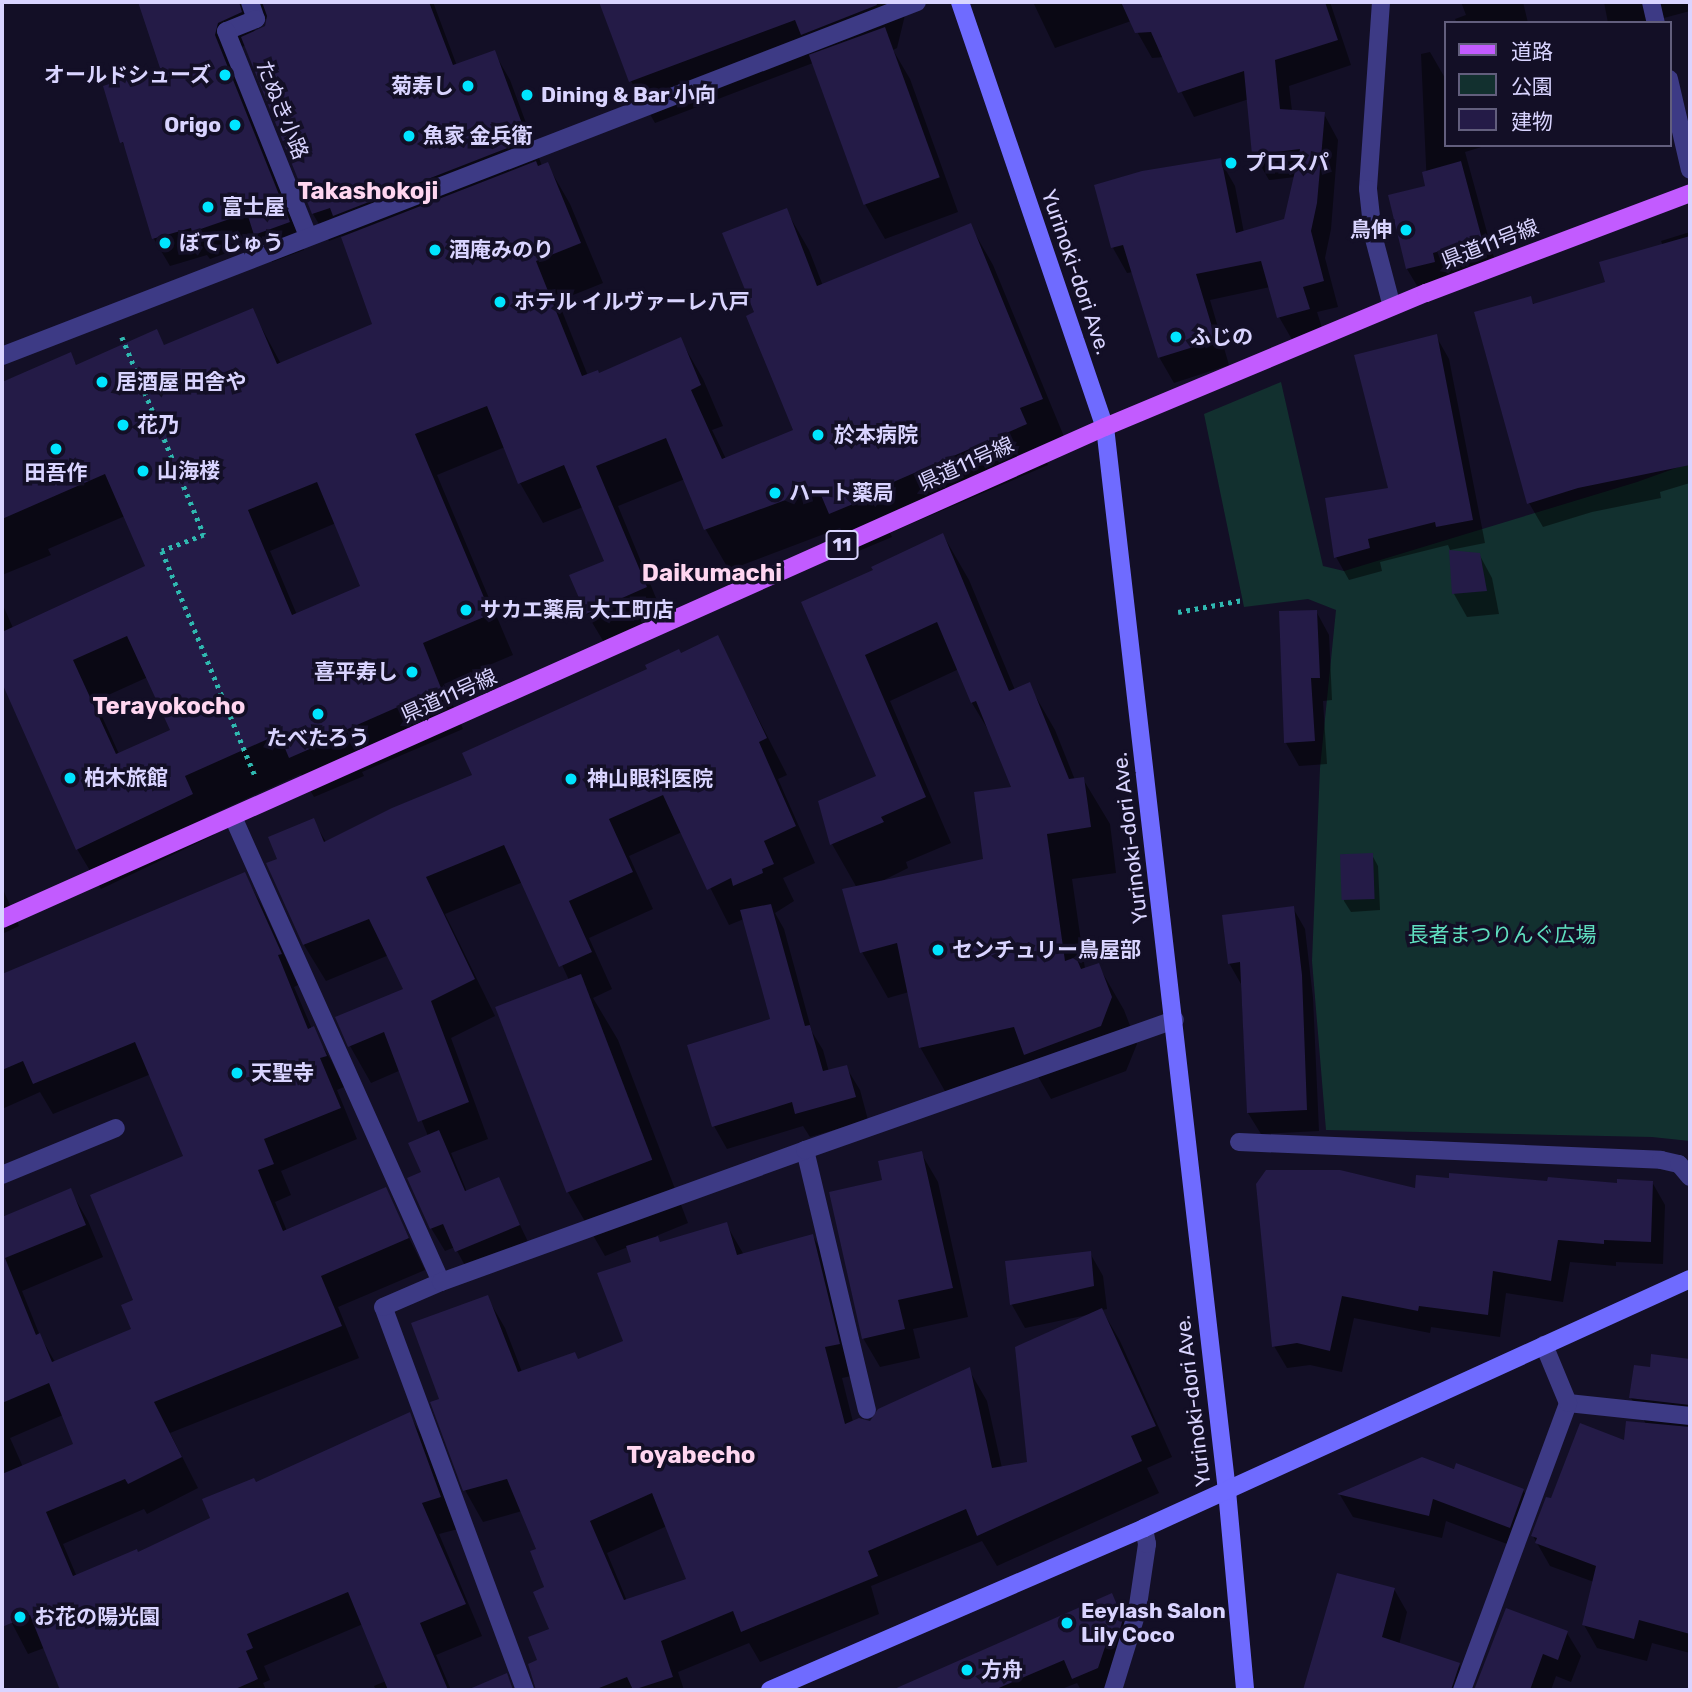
<!DOCTYPE html>
<meta charset="utf-8">
<style>
body{margin:0}
#map{position:relative;width:1692px;height:1692px;overflow:hidden;background:#130f26;font-family:Rubik,"Noto Sans JP",sans-serif}
div>[style]{position:absolute}
.green>*{inset:0;background:#12302f}
.shadow>*{inset:0;background:#0007}
.building>*{inset:0;background:#241b47;transform-origin:0 0}
.path>*{height:4.5px;margin-top:-2.25px;transform-origin:0;background:repeating-linear-gradient(90deg,#2fb8b0 0 3.5px,transparent 0 8.5px)}
.lane>*{height:18px;margin:-9px;padding:0 9px;transform-origin:9px;border-radius:9px;background:#3d3a85}
.street>*{height:18px;margin:-9px;padding:0 9px;transform-origin:9px;border-radius:9px;background:#3d3a85}
.secondary>*{height:18px;margin:-9px;padding:0 9px;transform-origin:9px;border-radius:9px;background:#6f6bff}
.primary>*{height:18px;margin:-9px;padding:0 9px;transform-origin:9px;border-radius:9px;background:#c25bff}
.dots>*{width:19px;height:19px;translate:-50% -50%;box-sizing:border-box;border:4px solid #130f26;border-radius:50%}
span{translate:-50% -50%;white-space:nowrap;text-align:center;line-height:1.15;-webkit-text-stroke:7px #130f26;paint-order:stroke}
.shield-label span{padding:2px 5px;background:#130f26;border:2px solid;border-radius:5px;-webkit-text-stroke-width:0}
.shield-label{font-size:19px;color:#d9d4ff;font-weight:700}
.poi-label{font-size:21px;color:#d9d4ff;font-weight:700}
.right{translate:-100% -50%;text-align:right}
.left{translate:0 -50%;text-align:left}
.street-label{font-size:21px;color:#d9d4ff}
.park-label{font-size:21px;color:#5fe0c0}
.quarter-label{font-size:24px;color:#ffd6f0;font-weight:700}
.frame{position:absolute;inset:0;border:4px solid #d9d4ff;pointer-events:none}
.legend{position:absolute;left:1444px;top:21px;width:228px;height:126px;box-sizing:border-box;background:#130f26;border:2px solid #625e7d;margin:0;padding:9px 12px;list-style:none;font-size:21px;color:#d9d4ff}
.legend li{display:flex;align-items:center;gap:14px;height:35px}
.legend b{width:35px;border:2px solid #625e7d}
</style>
<div id="map">
<div class="green">
<div style="clip-path:polygon(1281px 382px,1323px 566px,1344px 571px,1637px 482px,1690px 463px,1690px 1141px,1652px 1137px,1326px 1130px,1312px 961px,1320px 768px,1336px 610px,1308px 599px,1244px 607px,1204px 414px)"></div>
</div>
<div class="shadow">
<div style="clip-path:polygon(evenodd,140px 2px,433px 2px,457px 66px,494px 52px,510px 80px,542px 166px,547px 164px,570px 204px,603px 283px,558px 301px,588px 376px,599px 375px,680px 339px,703px 379px,723px 426px,712px 430px,726px 459px,795px 431px,756px 313px,786px 210px,809px 250px,823px 286px,970px 225px,993px 265px,1065px 439px,1042px 448px,1048px 465px,890px 533px,892px 537px,854px 553px,840px 528px,729px 570px,706px 530px,685px 479px,618px 506px,668px 627px,611px 654px,587px 614px,572px 576px,606px 561px,583px 507px,543px 523px,520px 483px,505px 447px,437px 475px,513px 655px,444px 684px,463px 729px,362px 772px,364px 776px,314px 797px,301px 774px,206px 817px,214px 835px,101px 889px,77px 849px,2px 679px,2px 603px,13px 628px,147px 566px,125px 516px,48px 549px,51px 555px,2px 575px,2px 382px,70px 355px,77px 366px,156px 331px,165px 347px,252px 310px,281px 364px,375px 325px,342px 236px,329px 241px,313px 214px,246px 45px,233px 51px,230px 63px,304px 250px,272px 262px,260px 241px,210px 259px,207px 255px,170px 266px,154px 239px,129px 154px,122px 142px,162px 69px,140px 2px,262px 18px,270px 20px,262px 31px,255px 34px,254px 27px,262px 18px,140px 2px,336px 523px,362px 587px,297px 615px,270px 551px,336px 523px,140px 2px,148px 677px,172px 731px,119px 754px,95px 701px,148px 677px)"></div>
<div style="clip-path:polygon(601px 2px,900px 2px,905px 15px,897px 48px,893px 50px,910px 79px,958px 212px,885px 239px,865px 204px,813px 63px,655px 123px,631px 81px)"></div>
<div style="clip-path:polygon(1033px 2px,1330px 2px,1351px 65px,1289px 86px,1292px 111px,1324px 114px,1338px 140px,1331px 229px,1325px 258px,1338px 307px,1317px 312px,1324px 334px,1294px 343px,1279px 317px,1270px 287px,1210px 300px,1229px 365px,1174px 383px,1159px 357px,1133px 272px,1127px 273px,1113px 248px,1220px 160px,1235px 186px,1244px 233px,1285px 221px,1295px 177px,1269px 180px,1254px 154px,1249px 99px,1194px 117px,1164px 57px,1152px 58px,1131px 21px,1055px 48px)"></div>
<div style="clip-path:polygon(1461px 2px,1523px 2px,1528px 23px,1457px 23px,1455px 19px,1466px 15px)"></div>
<div style="clip-path:polygon(1604px 2px,1690px 2px,1690px 11px,1645px 23px,1608px 23px)"></div>
<div style="clip-path:polygon(1430px 52px,1445px 78px,1445px 145px,1488px 145px,1465px 152px,1496px 265px,1422px 294px,1407px 269px,1427px 187px,1421px 54px)"></div>
<div style="clip-path:polygon(1690px 232px,1690px 483px,1660px 492px,1661px 498px,1592px 512px,1543px 527px,1529px 503px,1530px 298px,1535px 306px,1607px 283px,1663px 246px,1661px 241px)"></div>
<div style="clip-path:polygon(1436px 336px,1449px 359px,1485px 543px,1450px 550px,1448px 545px,1380px 562px,1382px 571px,1349px 580px,1336px 557px,1390px 490px)"></div>
<div style="clip-path:polygon(evenodd,943px 535px,969px 580px,1015px 690px,1029px 685px,1055px 730px,1075px 780px,1083px 779px,1110px 824px,1116px 873px,1072px 879px,1085px 969px,1098px 965px,1124px 1010px,1137px 1044px,1126px 1071px,1051px 1099px,1036px 1073px,946px 1093px,920px 1047px,909px 992px,888px 998px,862px 952px,857px 888px,832px 844px,878px 777px,803px 603px,875px 571px,943px 535px,959px 669px,972px 703px,993px 738px,1013px 789px,985px 861px,876px 884px,908px 868px,906px 862px,951px 843px,890px 701px,959px 669px)"></div>
<div style="clip-path:polygon(1451px 552px,1479px 554px,1492px 578px,1499px 614px,1467px 617px,1454px 594px)"></div>
<div style="clip-path:polygon(1316px 611px,1329px 635px,1332px 700px,1323px 701px,1327px 764px,1299px 766px,1286px 743px,1281px 613px)"></div>
<div style="clip-path:polygon(evenodd,717px 637px,787px 775px,778px 779px,815px 863px,783px 878px,794px 901px,775px 913px,784px 929px,812px 1032px,823px 1050px,829px 1072px,846px 1067px,860px 1090px,868px 1120px,810px 1137px,803px 1126px,727px 1149px,714px 1126px,772px 1020px,744px 919px,729px 925px,682px 832px,629px 856px,653px 909px,589px 938px,612px 989px,593px 998px,618px 1040px,688px 1223px,656px 1236px,661px 1244px,726px 1224px,744px 1255px,813px 1236px,830px 1267px,856px 1375px,842px 1378px,853px 1422px,871px 1423px,969px 1370px,987px 1401px,1002px 1468px,1029px 1464px,1092px 1314px,1025px 1328px,1012px 1305px,1007px 1262px,1090px 1253px,1103px 1276px,1107px 1309px,1102px 1310px,1120px 1341px,1172px 1457px,1147px 1468px,1159px 1493px,997px 1566px,982px 1541px,871px 1586px,879px 1614px,760px 1662px,749px 1643px,678px 1672px,684px 1690px,538px 1690px,530px 1665px,539px 1661px,551px 1630px,538px 1550px,522px 1511px,483px 1522px,465px 1490px,441px 1400px,487px 1297px,505px 1328px,522px 1372px,578px 1361px,625px 1342px,634px 1263px,628px 1247px,605px 1256px,568px 1192px,569px 980px,523px 882px,445px 914px,495px 1016px,451px 1038px,488px 1139px,451px 1153px,467px 1192px,498px 1179px,531px 1248px,470px 1275px,455px 1247px,445px 1251px,431px 1228px,423px 1173px,428px 1136px,401px 1070px,371px 1083px,350px 1046px,405px 990px,389px 955px,326px 981px,304px 945px,269px 864px,279px 860px,313px 820px,326px 842px,474px 776px,681px 655px,717px 637px,667px 1526px,689px 1580px,627px 1601px,607px 1553px,667px 1526px)"></div>
<div style="clip-path:polygon(1372px 855px,1378px 866px,1380px 910px,1351px 912px,1344px 901px,1342px 857px)"></div>
<div style="clip-path:polygon(evenodd,244px 874px,262px 906px,298px 985px,294px 987px,312px 1029px,331px 1060px,344px 1087px,337px 1090px,357px 1139px,281px 1171px,291px 1195px,275px 1202px,287px 1231px,385px 1189px,425px 1270px,338px 1307px,359px 1358px,170px 1433px,198px 1488px,147px 1514px,144px 1509px,63px 1544px,77px 1577px,138px 1554px,212px 1519px,256px 1484px,409px 1414px,427px 1445px,458px 1529px,439px 1534px,482px 1636px,436px 1655px,451px 1690px,376px 1690px,374px 1686px,386px 1681px,363px 1624px,264px 1666px,270px 1680px,263px 1683px,266px 1690px,61px 1690px,44px 1648px,28px 1654px,2px 1604px,2px 1212px,5px 1217px,70px 1190px,88px 1221px,103px 1257px,22px 1291px,40px 1336px,55px 1362px,133px 1330px,136px 1301px,185px 1157px,151px 1074px,53px 1114px,40px 1092px,2px 1109px,2px 975px,244px 874px,63px 1415px,75px 1445px,23px 1467px,10px 1438px,63px 1415px)"></div>
<div style="clip-path:polygon(2px 887px,19px 926px,2px 934px)"></div>
<div style="clip-path:polygon(1293px 908px,1305px 929px,1313px 998px,1319px 1131px,1261px 1134px,1248px 1113px,1241px 984px,1229px 963px)"></div>
<div style="clip-path:polygon(921px 1153px,938px 1182px,968px 1317px,913px 1329px,920px 1358px,880px 1367px,863px 1338px,884px 1181px)"></div>
<div style="clip-path:polygon(1652px 1182px,1665px 1205px,1663px 1264px,1616px 1262px,1616px 1266px,1570px 1262px,1563px 1302px,1506px 1293px,1500px 1337px,1431px 1327px,1430px 1333px,1354px 1318px,1342px 1372px,1310px 1365px,1287px 1368px,1274px 1346px,1416px 1190px,1549px 1183px,1619px 1185px)"></div>
<div style="clip-path:polygon(1653px 1356px,1690px 1361px,1690px 1653px,1652px 1643px,1647px 1661px,1597px 1648px,1584px 1625px,1594px 1582px,1550px 1566px,1533px 1536px,1552px 1501px,1646px 1424px,1631px 1398px,1651px 1369px)"></div>
<div style="clip-path:polygon(1422px 1459px,1523px 1490px,1536px 1513px,1523px 1550px,1446px 1521px,1442px 1538px,1353px 1517px,1340px 1495px)"></div>
<div style="clip-path:polygon(1394px 1589px,1407px 1612px,1399px 1645px,1459px 1665px,1471px 1690px,1310px 1690px,1309px 1676px)"></div>
<div style="clip-path:polygon(1111px 1595px,1135px 1644px,1111px 1690px,1081px 1690px,1077px 1683px,1059px 1690px,947px 1690px,939px 1671px)"></div>
<div style="clip-path:polygon(1507px 1610px,1567px 1633px,1581px 1656px,1571px 1682px,1556px 1676px,1551px 1690px,1476px 1690px)"></div>
</div>
<div class="building">
<div style="clip-path:polygon(138px 2px,239px 2px,242px 12px,218px 23px,215px 35px,290px 222px,254px 235px,247px 213px,192px 232px,191px 228px,152px 239px,123px 142px,120px 143px,103px 86px,160px 68px)"></div>
<div style="clip-path:polygon(262px 2px,429px 2px,453px 65px,495px 50px,528px 140px,333px 216px,330px 208px,312px 214px,241px 37px,265px 26px,267px 16px)"></div>
<div style="clip-path:polygon(599px 2px,876px 2px,877px 5px,801px 35px,795px 20px,629px 82px)"></div>
<div style="clip-path:polygon(1121px 2px,1325px 2px,1338px 40px,1275px 60px,1280px 109px,1325px 112px,1317px 203px,1311px 231px,1324px 281px,1303px 287px,1310px 309px,1277px 318px,1261px 261px,1196px 274px,1216px 340px,1158px 358px,1123px 245px,1111px 248px,1094px 185px,1142px 171px,1221px 158px,1236px 233px,1284px 219px,1300px 149px,1252px 155px,1244px 71px,1178px 93px,1151px 32px,1135px 33px)"></div>
<div style="left:885px;top:27px;width:160px;height:81px;rotate:70deg"></div>
<div style="clip-path:polygon(evenodd,536px 161px,538px 166px,548px 162px,581px 243px,536px 261px,582px 376px,598px 370px,599px 373px,681px 337px,701px 385px,691px 390px,722px 459px,793px 430px,746px 316px,754px 312px,722px 233px,787px 208px,817px 286px,971px 223px,1043px 399px,1020px 408px,1027px 424px,868px 493px,870px 497px,829px 514px,818px 488px,704px 530px,666px 438px,596px 466px,647px 587px,586px 614px,569px 575px,604px 561px,564px 465px,518px 484px,487px 406px,415px 434px,491px 614px,423px 643px,441px 688px,341px 732px,342px 735px,289px 758px,279px 734px,185px 776px,193px 794px,76px 850px,2px 683px,2px 632px,145px 566px,105px 474px,2px 519px,2px 382px,71px 352px,76px 365px,157px 329px,164px 345px,253px 308px,277px 364px,372px 324px,341px 237px,536px 161px,317px 482px,360px 586px,292px 615px,248px 510px,317px 482px,536px 161px,127px 636px,170px 730px,116px 754px,73px 660px,127px 636px)"></div>
<div style="clip-path:polygon(1461px 161px,1482px 239px,1433px 253px,1435px 262px,1406px 269px,1388px 195px,1425px 186px,1422px 172px)"></div>
<div style="clip-path:polygon(1690px 236px,1690px 465px,1578px 488px,1527px 504px,1474px 312px,1531px 296px,1533px 304px,1605px 282px,1599px 262px)"></div>
<div style="clip-path:polygon(1437px 334px,1473px 520px,1436px 527px,1435px 522px,1368px 539px,1370px 548px,1334px 558px,1325px 498px,1388px 488px,1354px 355px)"></div>
<div style="clip-path:polygon(943px 533px,1009px 691px,1030px 682px,1069px 779px,1084px 777px,1091px 827px,1047px 834px,1065px 961px,1076px 957px,1081px 969px,1099px 963px,1112px 997px,1101px 1026px,1024px 1055px,1014px 1027px,919px 1048px,897px 943px,860px 953px,842px 889px,983px 859px,974px 792px,1011px 787px,976px 701px,971px 703px,937px 622px,865px 655px,926px 797px,881px 817px,884px 822px,830px 845px,818px 801px,876px 776px,801px 602px,873px 570px,871px 567px)"></div>
<div style="clip-path:polygon(1449px 550px,1480px 553px,1487px 591px,1452px 594px)"></div>
<div style="clip-path:polygon(1317px 610px,1320px 678px,1311px 678px,1315px 741px,1284px 743px,1279px 611px)"></div>
<div style="clip-path:polygon(718px 635px,767px 738px,759px 742px,796px 826px,764px 841px,774px 864px,762px 869px,763px 873px,733px 886px,731px 878px,707px 890px,663px 795px,609px 819px,633px 872px,569px 901px,592px 952px,559px 967px,504px 845px,426px 877px,475px 979px,431px 1001px,469px 1102px,418px 1122px,384px 1032px,348px 1047px,335px 1017px,403px 989px,369px 919px,303px 945px,266px 863px,277px 859px,268px 837px,314px 818px,324px 842px,392px 808px,472px 775px,462px 753px,647px 669px,645px 665px,679px 649px,681px 653px)"></div>
<div style="left:1373px;top:853px;width:46px;height:33px;rotate:88deg"></div>
<div style="clip-path:polygon(245px 872px,282px 954px,278px 955px,308px 1029px,314px 1026px,327px 1056px,320px 1058px,341px 1108px,264px 1139px,274px 1164px,258px 1170px,283px 1231px,386px 1187px,409px 1238px,321px 1276px,342px 1326px,154px 1402px,182px 1457px,128px 1484px,125px 1479px,46px 1512px,73px 1576px,137px 1549px,138px 1552px,210px 1518px,202px 1499px,254px 1478px,256px 1482px,410px 1412px,441px 1497px,422px 1503px,466px 1604px,420px 1623px,448px 1690px,388px 1690px,348px 1592px,247px 1634px,253px 1648px,246px 1651px,258px 1679px,233px 1690px,60px 1690px,30px 1615px,2px 1627px,2px 1474px,73px 1444px,49px 1383px,2px 1403px,2px 1217px,71px 1188px,86px 1225px,5px 1258px,36px 1335px,40px 1333px,52px 1362px,131px 1329px,121px 1305px,133px 1300px,90px 1195px,183px 1156px,135px 1042px,33px 1084px,23px 1061px,2px 1070px,2px 974px)"></div>
<div style="clip-path:polygon(771px 904px,805px 1026px,810px 1025px,823px 1071px,847px 1065px,856px 1097px,795px 1114px,792px 1102px,712px 1127px,687px 1045px,770px 1019px,740px 910px)"></div>
<div style="clip-path:polygon(1294px 906px,1302px 975px,1307px 1110px,1247px 1113px,1240px 962px,1228px 964px,1222px 915px)"></div>
<div style="left:581px;top:974px;width:199px;height:92px;rotate:69deg"></div>
<div style="clip-path:polygon(439px 1130px,465px 1191px,499px 1177px,520px 1225px,455px 1252px,443px 1224px,430px 1229px,407px 1178px,421px 1172px,408px 1143px)"></div>
<div style="clip-path:polygon(922px 1151px,953px 1288px,898px 1300px,905px 1329px,862px 1339px,829px 1192px,882px 1180px,878px 1161px)"></div>
<div style="clip-path:polygon(1266px 1170px,1340px 1170px,1415px 1188px,1416px 1175px,1449px 1178px,1449px 1173px,1547px 1181px,1548px 1177px,1617px 1183px,1617px 1179px,1653px 1181px,1651px 1242px,1604px 1240px,1604px 1244px,1558px 1240px,1551px 1281px,1493px 1271px,1488px 1315px,1419px 1306px,1418px 1311px,1342px 1296px,1330px 1351px,1297px 1343px,1272px 1347px,1256px 1184px)"></div>
<div style="clip-path:polygon(evenodd,727px 1222px,737px 1255px,813px 1234px,840px 1344px,825px 1347px,845px 1424px,859px 1418px,870px 1421px,878px 1409px,970px 1367px,992px 1468px,1027px 1462px,1015px 1347px,1102px 1308px,1156px 1426px,1131px 1436px,1142px 1461px,977px 1536px,966px 1509px,868px 1551px,878px 1576px,741px 1632px,733px 1611px,661px 1641px,673px 1677px,633px 1690px,627px 1677px,594px 1690px,536px 1690px,528px 1664px,537px 1660px,528px 1637px,549px 1629px,533px 1592px,544px 1587px,530px 1551px,536px 1549px,507px 1479px,463px 1491px,430px 1402px,439px 1399px,411px 1323px,488px 1295px,518px 1372px,575px 1352px,578px 1359px,623px 1341px,597px 1273px,631px 1262px,626px 1246px,658px 1236px,660px 1242px,727px 1222px,652px 1493px,686px 1579px,624px 1600px,590px 1521px,652px 1493px)"></div>
<div style="clip-path:polygon(1091px 1251px,1094px 1286px,1010px 1305px,1005px 1261px)"></div>
<div style="clip-path:polygon(1651px 1354px,1690px 1359px,1690px 1405px,1629px 1398px,1634px 1365px,1650px 1367px)"></div>
<div style="clip-path:polygon(1626px 1421px,1690px 1427px,1690px 1634px,1639px 1620px,1634px 1639px,1582px 1625px,1596px 1566px,1535px 1543px,1537px 1538px,1531px 1536px,1546px 1497px,1551px 1498px,1580px 1423px,1624px 1440px)"></div>
<div style="clip-path:polygon(1422px 1457px,1454px 1469px,1456px 1463px,1524px 1489px,1510px 1528px,1433px 1499px,1429px 1516px,1337px 1494px)"></div>
<div style="clip-path:polygon(1337px 1573px,1395px 1588px,1382px 1637px,1460px 1663px,1451px 1690px,1303px 1690px)"></div>
<div style="clip-path:polygon(1112px 1593px,1123px 1619px,1115px 1646px,1106px 1644px,1098px 1668px,1072px 1679px,1064px 1660px,994px 1690px,892px 1690px)"></div>
<div style="clip-path:polygon(1506px 1608px,1568px 1631px,1558px 1660px,1543px 1654px,1530px 1690px,1474px 1690px)"></div>
<div style="clip-path:polygon(507px 1673px,513px 1690px,467px 1690px)"></div>
</div>
<div class="path">
<div style="left:122px;top:337px;width:214px;rotate:67.5deg"></div>
<div style="left:204px;top:535px;width:45px;rotate:159.1deg"></div>
<div style="left:162px;top:551px;width:243px;rotate:67.5deg"></div>
<div style="left:1178px;top:612px;width:66px;rotate:-10.5deg"></div>
</div>
<div class="lane">
<div style="left:1381px;top:2px;width:187px;rotate:94deg"></div>
<div style="left:1368px;top:189px;width:46px;rotate:83.8deg"></div>
<div style="left:1373px;top:235px;width:74px;rotate:75.2deg"></div>
<div style="left:2px;top:1175px;width:123px;rotate:-22.4deg"></div>
</div>
<div class="street">
<div style="left:250px;top:2px;width:18px;rotate:71deg"></div>
<div style="left:256px;top:19px;width:32px;rotate:158deg"></div>
<div style="left:226px;top:31px;width:221px;rotate:68.2deg"></div>
<div style="left:1651px;top:2px;width:22px;rotate:77deg"></div>
<div style="left:1669px;top:79px;width:93px;rotate:77deg"></div>
<div style="left:2px;top:356px;width:981px;rotate:-21.15deg"></div>
<div style="left:233px;top:817px;width:509px;rotate:65.9deg"></div>
<div style="left:1239px;top:1142px;width:422px;rotate:2.4deg"></div>
<div style="left:1661px;top:1160px;width:18px;rotate:13deg"></div>
<div style="left:1679px;top:1164px;width:17px;rotate:50deg"></div>
<div style="left:805px;top:1150px;width:267px;rotate:76.6deg"></div>
<div style="left:1568px;top:1403px;width:123px;rotate:6.1deg"></div>
<div style="left:525px;top:1690px;width:408px;rotate:-110.3deg"></div>
<div style="left:383px;top:1307px;width:63px;rotate:-23.3deg"></div>
<div style="left:441px;top:1282px;width:387px;rotate:-19.9deg"></div>
<div style="left:805px;top:1150px;width:392px;rotate:-19.4deg"></div>
<div style="left:1113px;top:1690px;width:82px;rotate:-72.9deg"></div>
<div style="left:1137px;top:1612px;width:69px;rotate:-81.6deg"></div>
<div style="left:1147px;top:1544px;width:16px;rotate:-101deg"></div>
<div style="left:1462px;top:1690px;width:306px;rotate:-69.7deg"></div>
<div style="left:1568px;top:1403px;width:63px;rotate:-112.5deg"></div>
</div>
<div class="secondary">
<div style="left:960px;top:2px;width:449px;rotate:71.2deg"></div>
<div style="left:1105px;top:427px;width:1071px;rotate:83.46deg"></div>
<div style="left:1227px;top:1491px;width:200px;rotate:84.8deg"></div>
<div style="left:770px;top:1690px;width:408px;rotate:-23.4deg"></div>
<div style="left:1144px;top:1528px;width:600px;rotate:-24.52deg"></div>
</div>
<div class="primary">
<div style="left:2px;top:919px;width:1208px;rotate:-24.04deg"></div>
<div style="left:1105px;top:427px;width:348px;rotate:-22.7deg"></div>
<div style="left:1426px;top:293px;width:282px;rotate:-20.7deg"></div>
</div>
<div class="dots">
<div style="left:225px;top:75px;background:#00e5ff"></div>
<div style="left:468px;top:86px;background:#00e5ff"></div>
<div style="left:527px;top:95px;background:#00e5ff"></div>
<div style="left:235px;top:125px;background:#00e5ff"></div>
<div style="left:409px;top:136px;background:#00e5ff"></div>
<div style="left:1231px;top:163px;background:#00e5ff"></div>
<div style="left:208px;top:207px;background:#00e5ff"></div>
<div style="left:1406px;top:230px;background:#00e5ff"></div>
<div style="left:165px;top:243px;background:#00e5ff"></div>
<div style="left:435px;top:250px;background:#00e5ff"></div>
<div style="left:500px;top:302px;background:#00e5ff"></div>
<div style="left:1176px;top:337px;background:#00e5ff"></div>
<div style="left:102px;top:382px;background:#00e5ff"></div>
<div style="left:123px;top:425px;background:#00e5ff"></div>
<div style="left:818px;top:435px;background:#00e5ff"></div>
<div style="left:56px;top:449px;background:#00e5ff"></div>
<div style="left:143px;top:471px;background:#00e5ff"></div>
<div style="left:775px;top:493px;background:#00e5ff"></div>
<div style="left:466px;top:610px;background:#00e5ff"></div>
<div style="left:412px;top:672px;background:#00e5ff"></div>
<div style="left:318px;top:714px;background:#00e5ff"></div>
<div style="left:70px;top:778px;background:#00e5ff"></div>
<div style="left:571px;top:779px;background:#00e5ff"></div>
<div style="left:938px;top:950px;background:#00e5ff"></div>
<div style="left:237px;top:1073px;background:#00e5ff"></div>
<div style="left:20px;top:1617px;background:#00e5ff"></div>
<div style="left:1067px;top:1623px;background:#00e5ff"></div>
<div style="left:967px;top:1670px;background:#00e5ff"></div>
</div>
<div class="shield-label">
<span style="left:842px;top:545px">11</span>
</div>
<div class="poi-label">
<span class="right" style="left:211px;top:75px">オールドシューズ</span>
<span class="right" style="left:454px;top:86px">菊寿し</span>
<span class="left" style="left:541px;top:95px">Dining &amp; Bar 小向</span>
<span class="right" style="left:221px;top:125px">Origo</span>
<span class="left" style="left:423px;top:136px">魚家 金兵衛</span>
<span class="left" style="left:1245px;top:163px">プロスパ</span>
<span class="left" style="left:222px;top:207px">富士屋</span>
<span class="right" style="left:1392px;top:230px">鳥伸</span>
<span class="left" style="left:179px;top:243px">ぼてじゅう</span>
<span class="left" style="left:449px;top:250px">酒庵みのり</span>
<span class="left" style="left:514px;top:302px">ホテル イルヴァーレ八戸</span>
<span class="left" style="left:1190px;top:337px">ふじの</span>
<span class="left" style="left:116px;top:382px">居酒屋 田舎や</span>
<span class="left" style="left:137px;top:425px">花乃</span>
<span class="left" style="left:834px;top:435px">於本病院</span>
<span class="left" style="left:157px;top:471px">山海楼</span>
<span style="left:56px;top:473px">田吾作</span>
<span class="left" style="left:789px;top:493px">ハート薬局</span>
<span class="left" style="left:480px;top:610px">サカエ薬局 大工町店</span>
<span class="right" style="left:398px;top:672px">喜平寿し</span>
<span style="left:318px;top:738px">たべたろう</span>
<span class="left" style="left:84px;top:778px">柏木旅館</span>
<span class="left" style="left:587px;top:779px">神山眼科医院</span>
<span class="left" style="left:952px;top:950px">センチュリー鳥屋部</span>
<span class="left" style="left:251px;top:1073px">天聖寺</span>
<span class="left" style="left:1081px;top:1623px">Eeylash Salon<br>Lily Coco</span>
<span class="left" style="left:34px;top:1617px">お花の陽光園</span>
<span class="left" style="left:981px;top:1670px">方舟</span>
</div>
<div class="street-label">
<span style="left:282px;top:110px;rotate:68deg">たぬき小路</span>
<span style="left:1490px;top:244px;rotate:-21deg">県道11号線</span>
<span style="left:1076px;top:272px;rotate:71deg">Yurinoki-dori Ave.</span>
<span style="left:966px;top:464px;rotate:-24deg">県道11号線</span>
<span style="left:449px;top:696px;rotate:-24deg">県道11号線</span>
<span style="left:1130px;top:838px;rotate:-97deg">Yurinoki-dori Ave.</span>
<span style="left:1193px;top:1401px;rotate:-97deg">Yurinoki-dori Ave.</span>
</div>
<div class="park-label">
<span style="left:1502px;top:935px">長者まつりんぐ広場</span>
</div>
<div class="quarter-label">
<span style="left:368px;top:192px">Takashokoji</span>
<span style="left:712px;top:574px">Daikumachi</span>
<span style="left:169px;top:707px">Terayokocho</span>
<span style="left:691px;top:1456px">Toyabecho</span>
</div>
<div class="frame"></div>
<ul class="legend">
<li><b style="height:9px;background:#c25bff"></b>道路</li>
<li><b style="height:19px;background:#12302f"></b>公園</li>
<li><b style="height:19px;background:#241b47"></b>建物</li>
</ul>
</div>
